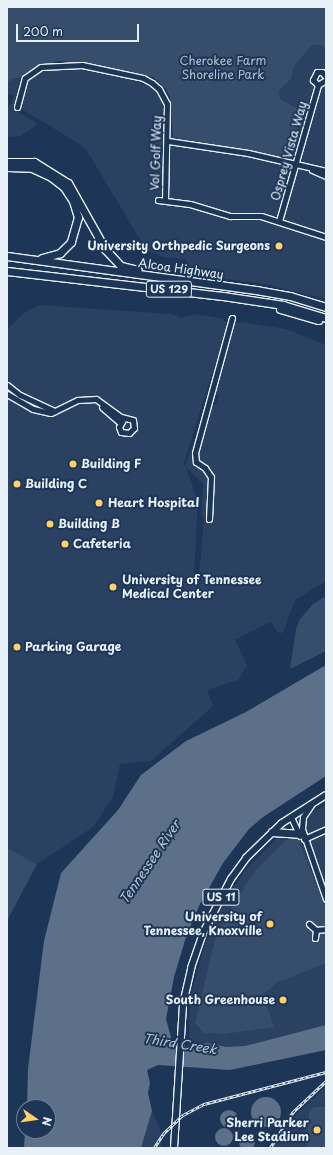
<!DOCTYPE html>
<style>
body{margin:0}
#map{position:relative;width:333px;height:1155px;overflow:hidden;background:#1d3557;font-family:"Playpen Sans",sans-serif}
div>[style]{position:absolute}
.built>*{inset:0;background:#2a4162}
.green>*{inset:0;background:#374d6c}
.water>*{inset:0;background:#5d7089}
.round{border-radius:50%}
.roads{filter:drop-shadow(1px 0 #e8f1f8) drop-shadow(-1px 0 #e8f1f8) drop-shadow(0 1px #e8f1f8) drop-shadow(0 -1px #e8f1f8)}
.minor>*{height:5px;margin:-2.5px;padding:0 2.5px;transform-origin:2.5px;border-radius:2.5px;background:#1d3557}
.major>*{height:6px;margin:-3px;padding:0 3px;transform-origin:3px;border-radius:3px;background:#1d3557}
.highway>*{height:7px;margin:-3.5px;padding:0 3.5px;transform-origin:3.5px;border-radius:3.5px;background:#1d3557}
.rail>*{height:2.5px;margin-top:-1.25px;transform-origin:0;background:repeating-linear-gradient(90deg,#1d3557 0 3px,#e8f1f8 0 6px);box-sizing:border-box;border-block:1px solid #e8f1f8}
.dots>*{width:11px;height:11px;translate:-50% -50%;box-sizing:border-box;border:2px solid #1d3557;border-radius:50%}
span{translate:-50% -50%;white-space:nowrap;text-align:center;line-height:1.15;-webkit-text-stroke:4px #1d3557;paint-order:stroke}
.shield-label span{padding:1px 3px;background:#1d3557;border:1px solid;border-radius:3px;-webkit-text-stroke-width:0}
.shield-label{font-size:11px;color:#e8f1f8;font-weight:700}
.park-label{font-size:12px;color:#b3c0ce}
.street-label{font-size:12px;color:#e8f1f8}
.poi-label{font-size:12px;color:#e8f1f8;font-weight:700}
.right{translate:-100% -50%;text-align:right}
.left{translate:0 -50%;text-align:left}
.water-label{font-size:13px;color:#b7c4d1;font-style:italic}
.frame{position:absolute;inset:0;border:8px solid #e8f1f8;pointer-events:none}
.north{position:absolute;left:16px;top:1099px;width:40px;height:40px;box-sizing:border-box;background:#1d3557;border:1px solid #6e8097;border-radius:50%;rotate:103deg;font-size:11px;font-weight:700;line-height:16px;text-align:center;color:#e8f1f8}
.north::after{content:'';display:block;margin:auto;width:14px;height:18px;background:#ffd166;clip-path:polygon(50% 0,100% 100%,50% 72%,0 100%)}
.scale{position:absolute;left:16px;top:24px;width:123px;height:18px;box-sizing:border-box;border:2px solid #e8f1f8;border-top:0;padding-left:5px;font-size:12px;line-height:14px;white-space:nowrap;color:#e8f1f8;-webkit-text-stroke:3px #1d3557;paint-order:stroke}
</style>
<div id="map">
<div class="built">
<div style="clip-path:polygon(312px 45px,326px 46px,326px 299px,264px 284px,184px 273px,186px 259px,164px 257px,147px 251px,87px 151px,78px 143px,20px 108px,30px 78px,39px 72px,71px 68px,94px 70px,125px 77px,152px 88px,160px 96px,165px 116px,165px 135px,290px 160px,301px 110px,280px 99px,279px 91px,291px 79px,294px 66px)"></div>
<div style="clip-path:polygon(14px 77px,20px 78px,13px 109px,38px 124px,21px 136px,7px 137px,7px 107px,11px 104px,14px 96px,7px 94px,7px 82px)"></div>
<div style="clip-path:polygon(evenodd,39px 305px,172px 314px,181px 318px,193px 314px,222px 318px,225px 321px,227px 327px,184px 462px,185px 466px,199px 428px,203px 427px,211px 407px,217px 403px,219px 396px,215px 392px,215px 387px,235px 323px,242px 322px,286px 329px,326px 345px,326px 581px,295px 600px,283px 633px,277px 632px,271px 622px,235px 640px,247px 665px,238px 680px,207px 690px,213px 706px,151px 761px,120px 764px,113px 797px,93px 827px,37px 864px,7px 848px,7px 330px,25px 312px,39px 305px,186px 467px,203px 484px,201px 513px,204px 519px,199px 575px,194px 573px,198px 502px,186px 467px)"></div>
<div style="clip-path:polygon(326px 805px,326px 1050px,230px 1070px,188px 1066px,190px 998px,205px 944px,223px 905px,245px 870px,278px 837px,312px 812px)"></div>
<div style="clip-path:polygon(326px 1086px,326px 1148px,272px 1148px,296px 1114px)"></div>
<div style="clip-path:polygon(152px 1111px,160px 1129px,162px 1148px,141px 1148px)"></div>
</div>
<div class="green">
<div style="clip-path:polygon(7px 7px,326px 7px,326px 46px,312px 45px,294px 66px,291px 79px,279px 91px,280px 99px,301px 110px,297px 126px,299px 131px,290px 160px,173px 137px,170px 97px,166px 89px,153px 77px,90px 63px,59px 61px,35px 67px,20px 78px,14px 78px,7px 83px)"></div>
<div style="clip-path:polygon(326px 596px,326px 651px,290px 669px,296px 629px,300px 619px,313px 604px)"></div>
<div style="clip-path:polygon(298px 839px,326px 909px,326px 963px,278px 982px,263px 995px,274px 1027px,224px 1034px,204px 1033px,195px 1023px,217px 931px,254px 872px,286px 840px)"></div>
<div style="clip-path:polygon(7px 848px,37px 864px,7px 921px)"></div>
<div style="clip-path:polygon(314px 1107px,326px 1107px,326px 1148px,307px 1148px,309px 1112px)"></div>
</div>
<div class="water">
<div style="clip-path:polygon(326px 665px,326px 776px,263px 817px,249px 829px,223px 863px,200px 904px,187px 934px,174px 977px,166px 1019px,173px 1045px,188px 1047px,207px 1043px,226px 1047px,245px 1046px,326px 1025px,326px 1050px,230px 1070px,158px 1065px,147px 1070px,150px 1083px,148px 1093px,152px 1111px,141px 1148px,24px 1148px,25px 1131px,48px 1131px,48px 1107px,27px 1107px,28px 1069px,44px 941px,61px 873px,118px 810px,141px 775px,186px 741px,246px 712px)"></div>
<div class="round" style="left:251px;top:1097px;width:30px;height:30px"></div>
<div class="round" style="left:220px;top:1110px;width:18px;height:18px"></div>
<div class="round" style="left:215px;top:1128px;width:18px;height:18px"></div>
<div class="round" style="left:239px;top:1134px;width:16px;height:16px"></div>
</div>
<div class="roads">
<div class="minor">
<div style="left:326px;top:77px;width:6px;rotate:-129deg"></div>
<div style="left:322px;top:72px;width:5px;rotate:180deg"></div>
<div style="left:317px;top:72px;width:9px;rotate:117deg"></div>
<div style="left:313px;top:80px;width:7px;rotate:45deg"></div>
<div style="left:318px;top:85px;width:9px;rotate:-32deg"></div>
<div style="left:17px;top:107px;width:30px;rotate:-75deg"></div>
<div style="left:25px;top:78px;width:19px;rotate:-35deg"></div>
<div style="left:41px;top:67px;width:41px;rotate:-2.8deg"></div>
<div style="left:82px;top:65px;width:62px;rotate:12deg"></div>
<div style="left:143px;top:78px;width:10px;rotate:29deg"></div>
<div style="left:152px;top:83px;width:9px;rotate:41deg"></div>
<div style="left:159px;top:89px;width:17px;rotate:62deg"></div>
<div style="left:167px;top:104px;width:96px;rotate:91.2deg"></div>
<div style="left:168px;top:141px;width:81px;rotate:8.5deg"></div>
<div style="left:248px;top:153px;width:80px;rotate:13deg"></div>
<div style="left:312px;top:170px;width:15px;rotate:23deg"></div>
<div style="left:158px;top:200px;width:32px;rotate:7deg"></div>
<div style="left:190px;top:204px;width:42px;rotate:16.7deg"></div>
<div style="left:230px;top:216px;width:31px"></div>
<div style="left:261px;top:216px;width:68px;rotate:17.9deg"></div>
<div style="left:279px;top:221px;width:141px;rotate:-74deg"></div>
<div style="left:7px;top:385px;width:16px;rotate:38deg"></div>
<div style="left:20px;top:395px;width:38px;rotate:25deg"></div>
<div style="left:7px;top:394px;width:30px;rotate:30deg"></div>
<div style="left:33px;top:409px;width:18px;rotate:13deg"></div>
<div style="left:51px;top:413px;width:30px;rotate:-26deg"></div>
<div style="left:78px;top:400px;width:18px;rotate:-3deg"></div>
<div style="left:96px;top:399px;width:31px;rotate:36deg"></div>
<div style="left:121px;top:417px;width:12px;rotate:14deg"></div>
<div style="left:133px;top:420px;width:8px;rotate:83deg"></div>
<div style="left:134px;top:428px;width:7px;rotate:135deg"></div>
<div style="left:129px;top:433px;width:8px;rotate:-173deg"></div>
<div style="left:121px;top:432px;width:5px;rotate:-112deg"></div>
<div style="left:119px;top:427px;width:10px;rotate:-61deg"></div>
<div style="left:102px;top:407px;width:23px;rotate:41deg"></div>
<div style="left:209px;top:519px;width:42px;rotate:-87.3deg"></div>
<div style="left:211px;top:477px;width:11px;rotate:-124deg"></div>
<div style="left:205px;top:468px;width:11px;rotate:-146deg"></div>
<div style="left:196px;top:462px;width:9px;rotate:-96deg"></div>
<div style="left:195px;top:453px;width:140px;rotate:-74.7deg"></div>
<div style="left:311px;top:805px;width:14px;rotate:124deg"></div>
<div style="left:303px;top:817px;width:12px;rotate:95deg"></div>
<div style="left:302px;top:829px;width:74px;rotate:71.1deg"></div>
<div style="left:291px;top:817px;width:21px;rotate:65deg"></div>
<div style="left:304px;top:839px;width:24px;rotate:-24deg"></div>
<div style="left:309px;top:924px;width:9px;rotate:41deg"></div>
<div style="left:316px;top:930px;width:10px;rotate:-6deg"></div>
<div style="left:315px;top:938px;width:8px;rotate:-83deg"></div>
</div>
<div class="major">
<div style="left:174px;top:1148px;width:144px;rotate:-86.4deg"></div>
<div style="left:183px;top:1004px;width:37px;rotate:-77deg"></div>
<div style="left:191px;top:968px;width:39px;rotate:-71deg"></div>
<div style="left:204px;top:931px;width:59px;rotate:-62.6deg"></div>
<div style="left:231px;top:879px;width:26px;rotate:-54deg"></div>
<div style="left:246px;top:858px;width:50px;rotate:-44.2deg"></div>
<div style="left:282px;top:823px;width:52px;rotate:-32.5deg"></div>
</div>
<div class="highway">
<div style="left:7px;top:162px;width:27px"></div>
<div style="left:34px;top:162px;width:40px;rotate:32deg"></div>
<div style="left:68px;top:183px;width:76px;rotate:60.7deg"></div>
<div style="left:105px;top:249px;width:23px;rotate:47deg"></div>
<div style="left:121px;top:266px;width:17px;rotate:13deg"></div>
<div style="left:7px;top:167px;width:25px;rotate:2deg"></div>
<div style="left:32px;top:168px;width:21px;rotate:25deg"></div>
<div style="left:51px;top:177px;width:16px;rotate:38deg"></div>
<div style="left:64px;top:187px;width:17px;rotate:57deg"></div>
<div style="left:73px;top:201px;width:17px;rotate:73deg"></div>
<div style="left:78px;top:217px;width:26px;rotate:106deg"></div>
<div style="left:71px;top:242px;width:16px;rotate:135deg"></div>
<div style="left:60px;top:253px;width:19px;rotate:164deg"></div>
<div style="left:7px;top:256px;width:251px;rotate:7.8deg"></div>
<div style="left:256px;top:290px;width:35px;rotate:10deg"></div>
<div style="left:290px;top:296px;width:38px;rotate:17deg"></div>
<div style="left:7px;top:271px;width:217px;rotate:6.6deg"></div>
<div style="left:223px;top:296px;width:61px;rotate:8.5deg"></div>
<div style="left:283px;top:305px;width:45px;rotate:16.8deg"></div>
<div style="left:280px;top:309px;width:40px;rotate:16deg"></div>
<div style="left:272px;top:832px;width:26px;rotate:4deg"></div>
</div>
</div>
<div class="rail">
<div style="left:154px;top:1148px;width:17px;rotate:-57deg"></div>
<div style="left:163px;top:1134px;width:28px;rotate:-44deg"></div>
<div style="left:183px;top:1115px;width:24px;rotate:-28deg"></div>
<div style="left:204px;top:1104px;width:126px;rotate:-14.7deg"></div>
<div style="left:270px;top:1148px;width:43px;rotate:-57.4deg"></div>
<div style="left:293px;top:1112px;width:45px;rotate:-43.2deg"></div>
</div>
<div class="dots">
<div style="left:279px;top:246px;background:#ffd166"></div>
<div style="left:73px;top:464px;background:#ffd166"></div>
<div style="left:17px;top:484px;background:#ffd166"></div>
<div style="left:99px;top:503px;background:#ffd166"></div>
<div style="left:50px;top:524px;background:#ffd166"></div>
<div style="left:65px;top:544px;background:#ffd166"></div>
<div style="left:113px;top:587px;background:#ffd166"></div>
<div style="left:17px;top:647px;background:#ffd166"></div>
<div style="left:270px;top:924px;background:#ffd166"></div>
<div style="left:283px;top:1000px;background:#ffd166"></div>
<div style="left:317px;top:1130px;background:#ffd166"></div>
</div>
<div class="shield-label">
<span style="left:169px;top:289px">US 129</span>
<span style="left:221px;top:897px">US 11</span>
</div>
<div class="park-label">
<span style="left:223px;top:68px">Cherokee Farm<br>Shoreline Park</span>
</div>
<div class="street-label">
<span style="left:289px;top:151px;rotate:-74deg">Osprey Vista Way</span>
<span style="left:156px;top:153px;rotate:-88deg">Vol Golf Way</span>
<span style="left:181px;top:269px;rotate:8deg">Alcoa Highway</span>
</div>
<div class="poi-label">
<span class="right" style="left:270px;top:246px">University Orthpedic Surgeons</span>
<span class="left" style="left:81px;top:464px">Building F</span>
<span class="left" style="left:25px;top:484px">Building C</span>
<span class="left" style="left:108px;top:503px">Heart Hospital</span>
<span class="left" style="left:58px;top:524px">Building B</span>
<span class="left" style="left:73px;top:544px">Cafeteria</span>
<span class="left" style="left:122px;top:587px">University of Tennessee<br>Medical Center</span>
<span class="left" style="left:25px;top:647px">Parking Garage</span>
<span class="right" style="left:262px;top:924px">University of<br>Tennessee, Knoxville</span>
<span class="right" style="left:275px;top:1000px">South Greenhouse</span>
<span class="right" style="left:309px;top:1130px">Sherri Parker<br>Lee Stadium</span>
</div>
<div class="water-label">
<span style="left:150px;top:862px;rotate:-56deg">Tennessee River</span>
<span style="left:180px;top:1044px;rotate:9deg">Third Creek</span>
</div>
<div class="frame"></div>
<div class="north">N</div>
<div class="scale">200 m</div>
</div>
